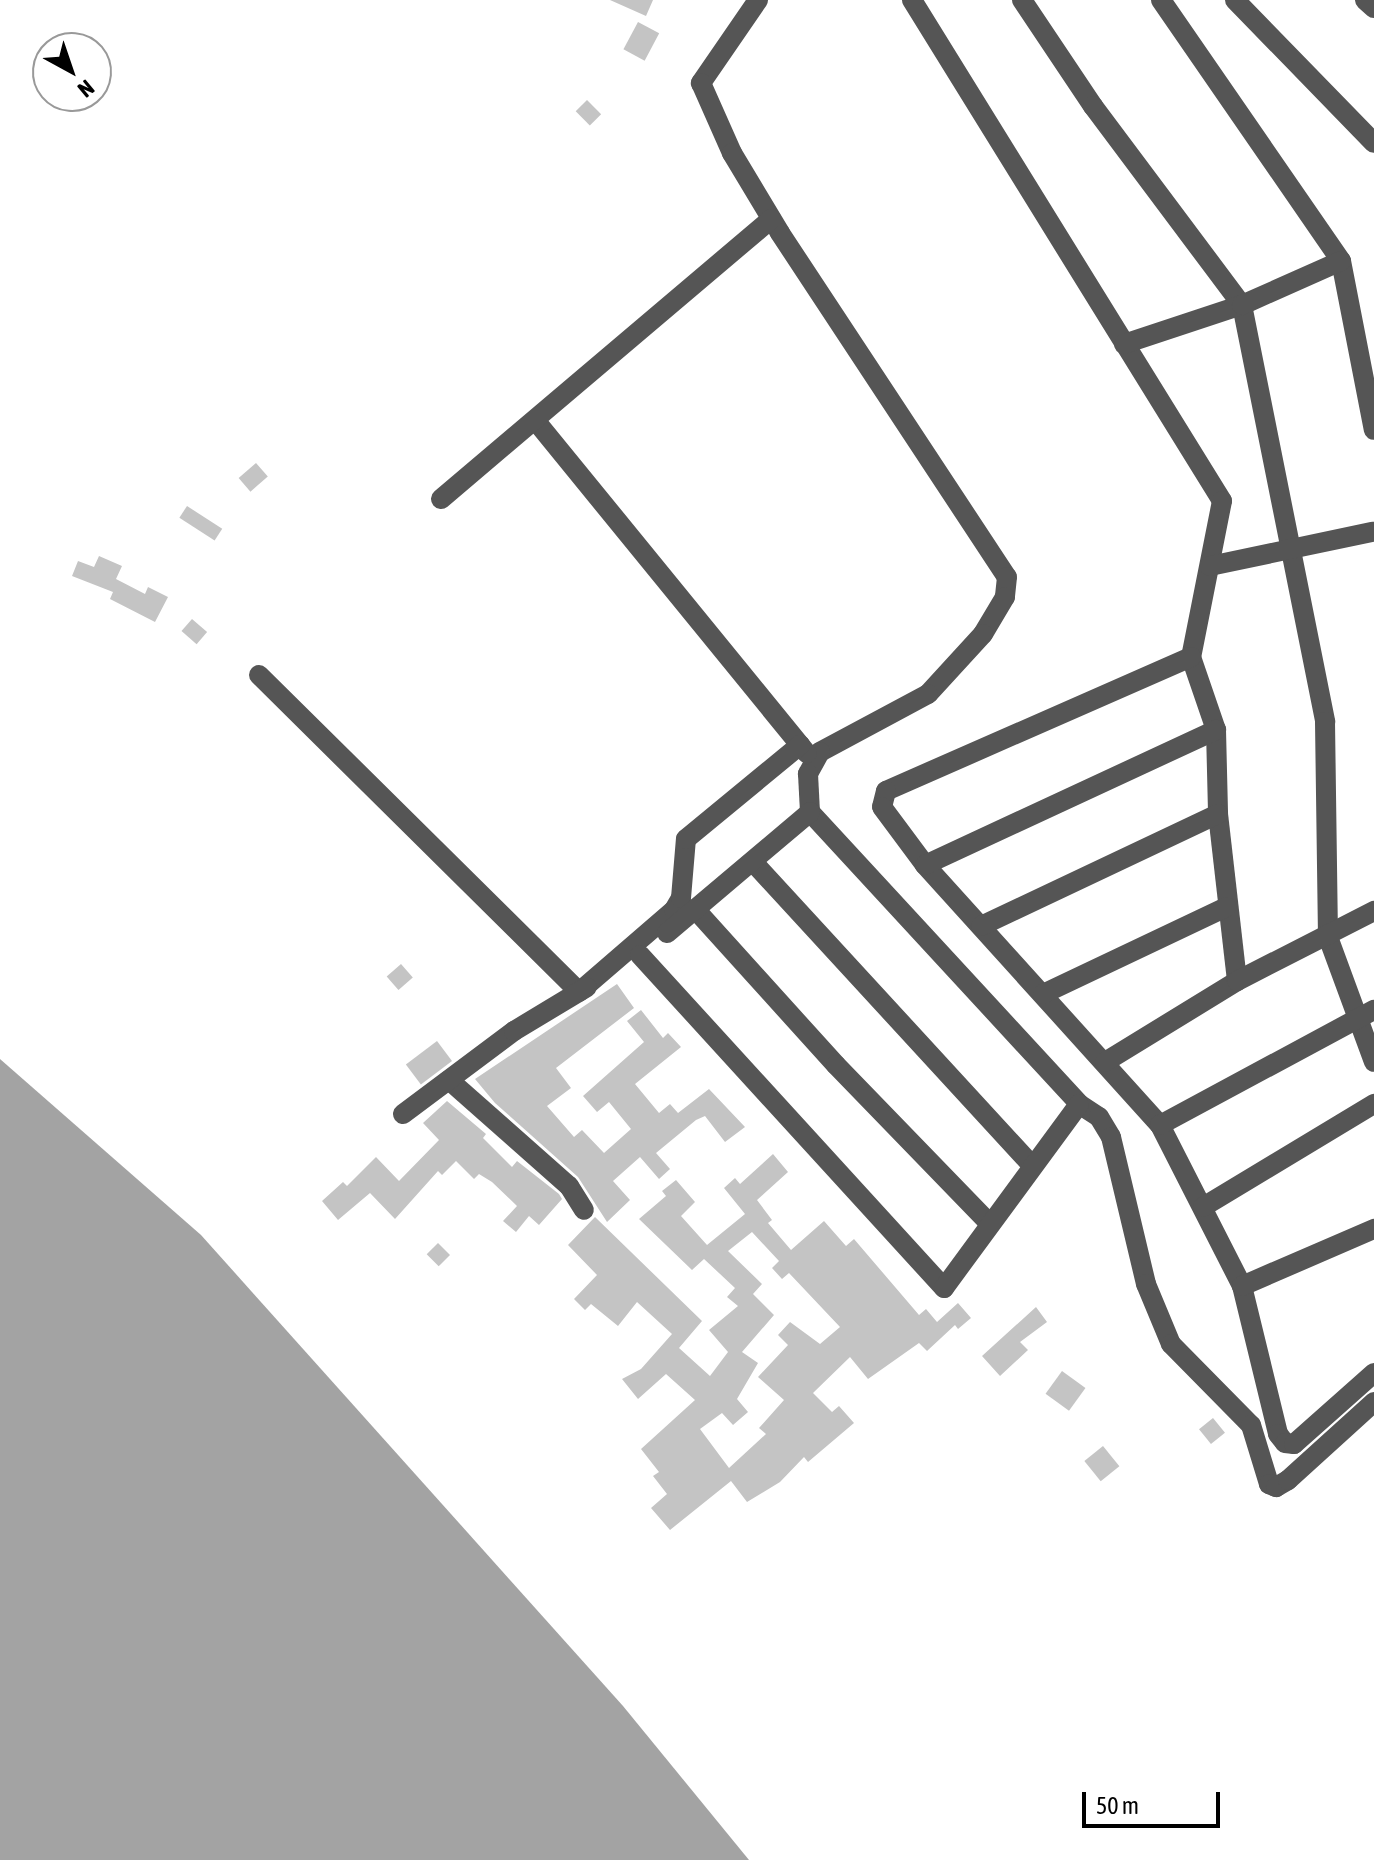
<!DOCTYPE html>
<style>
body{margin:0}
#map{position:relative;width:1374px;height:1860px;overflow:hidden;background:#fff;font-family:"Asap Condensed",sans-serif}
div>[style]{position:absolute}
.water>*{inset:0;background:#a3a3a3}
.building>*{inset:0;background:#c4c4c4;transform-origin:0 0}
.minor>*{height:20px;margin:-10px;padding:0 10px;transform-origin:10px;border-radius:10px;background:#555}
span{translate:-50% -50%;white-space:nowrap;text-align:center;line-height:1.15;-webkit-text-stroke:6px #fff;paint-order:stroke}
.north{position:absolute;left:32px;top:32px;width:80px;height:80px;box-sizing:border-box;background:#fff;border:2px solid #999;border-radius:50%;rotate:140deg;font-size:22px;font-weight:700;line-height:32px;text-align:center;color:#000}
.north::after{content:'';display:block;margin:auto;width:28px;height:36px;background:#000;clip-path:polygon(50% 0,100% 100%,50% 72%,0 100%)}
.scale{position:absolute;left:1082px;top:1792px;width:138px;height:36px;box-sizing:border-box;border:4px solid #000;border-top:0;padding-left:10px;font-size:24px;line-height:28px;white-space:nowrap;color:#000;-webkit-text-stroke:6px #fff;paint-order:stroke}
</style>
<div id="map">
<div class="water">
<div style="clip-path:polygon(0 1059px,201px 1235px,623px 1706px,749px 1860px,0 1860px)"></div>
</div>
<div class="building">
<div style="clip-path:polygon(610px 0,653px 0,646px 16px)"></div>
<div style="left:638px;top:22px;width:24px;height:31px;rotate:28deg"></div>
<div style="left:587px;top:100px;width:20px;height:16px;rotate:45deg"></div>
<div style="left:256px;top:463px;width:18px;height:23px;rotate:49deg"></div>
<div style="left:187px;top:506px;width:42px;height:14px;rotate:33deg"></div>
<div style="clip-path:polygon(99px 556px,122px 566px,116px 579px,145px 594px,148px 587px,168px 597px,155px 622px,110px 599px,113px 592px,72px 576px,78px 561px,94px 567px)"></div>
<div style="left:192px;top:619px;width:20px;height:16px;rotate:41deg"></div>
<div style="left:401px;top:964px;width:18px;height:19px;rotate:49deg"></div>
<div style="clip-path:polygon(617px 984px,634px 1008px,556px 1068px,571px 1088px,547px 1106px,574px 1137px,582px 1130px,604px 1153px,631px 1129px,609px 1102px,597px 1112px,583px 1096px,644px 1042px,627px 1021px,641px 1010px,663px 1038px,668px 1033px,681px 1047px,635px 1084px,659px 1113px,670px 1104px,678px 1113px,709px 1089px,745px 1127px,725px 1142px,705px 1116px,696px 1120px,656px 1153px,670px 1169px,659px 1179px,640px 1157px,613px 1181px,630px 1200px,607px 1222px,578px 1177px,495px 1103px,475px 1079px)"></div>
<div style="left:437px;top:1041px;width:25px;height:39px;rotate:53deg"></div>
<div style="clip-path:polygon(447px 1101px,486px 1134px,483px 1138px,512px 1167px,517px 1161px,559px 1194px,562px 1199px,539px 1225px,529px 1216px,516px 1232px,503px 1221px,517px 1206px,492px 1182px,479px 1174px,474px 1179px,456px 1161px,442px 1175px,438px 1171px,395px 1219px,370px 1193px,338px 1220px,322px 1201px,343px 1182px,347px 1186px,376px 1157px,399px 1181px,439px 1140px,423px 1123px)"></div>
<div style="clip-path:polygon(evenodd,773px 1154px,788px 1172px,757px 1200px,772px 1220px,768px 1223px,791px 1250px,824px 1221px,846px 1246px,854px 1239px,919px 1315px,926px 1309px,937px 1322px,958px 1303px,971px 1318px,958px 1329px,955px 1325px,927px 1351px,919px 1343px,868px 1379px,850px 1357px,813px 1393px,832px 1412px,839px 1406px,854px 1423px,808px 1462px,804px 1457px,780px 1482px,747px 1502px,731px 1481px,670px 1530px,651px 1508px,667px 1494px,653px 1476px,659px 1472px,641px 1449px,695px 1400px,666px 1374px,638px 1399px,622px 1379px,641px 1369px,672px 1334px,637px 1302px,618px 1326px,591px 1304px,585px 1310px,574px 1299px,597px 1275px,568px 1245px,595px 1217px,702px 1321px,679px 1348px,710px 1376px,728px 1352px,709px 1330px,738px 1306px,727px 1297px,735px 1288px,704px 1259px,692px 1270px,639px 1219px,666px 1196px,662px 1191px,676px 1180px,695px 1202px,681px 1216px,707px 1245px,745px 1214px,724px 1188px,735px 1178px,740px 1184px,773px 1154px,752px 1232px,779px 1261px,772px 1268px,782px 1279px,789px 1273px,840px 1327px,820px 1344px,790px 1322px,778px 1335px,788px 1345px,758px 1377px,784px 1400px,759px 1428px,766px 1434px,729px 1468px,700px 1429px,722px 1413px,733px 1425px,748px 1412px,737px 1399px,758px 1363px,742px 1352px,774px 1315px,753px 1294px,762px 1284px,728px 1251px,752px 1232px)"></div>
<div style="left:438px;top:1243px;width:17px;height:16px;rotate:45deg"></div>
<div style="clip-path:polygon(1036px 1307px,1047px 1322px,1020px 1342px,1028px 1350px,1000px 1376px,982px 1356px)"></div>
<div style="left:1062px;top:1371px;width:29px;height:28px;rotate:36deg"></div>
<div style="left:1213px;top:1418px;width:19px;height:18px;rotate:51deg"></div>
<div style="left:1103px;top:1446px;width:26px;height:24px;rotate:51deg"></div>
</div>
<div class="minor">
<div style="left:758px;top:0;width:101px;rotate:124.5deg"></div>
<div style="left:701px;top:83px;width:77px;rotate:66.1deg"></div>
<div style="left:732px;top:153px;width:93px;rotate:59deg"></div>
<div style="left:780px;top:233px;width:412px;rotate:56.6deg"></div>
<div style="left:1007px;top:577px;width:20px;rotate:96deg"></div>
<div style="left:1005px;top:597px;width:43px;rotate:120.7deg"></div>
<div style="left:983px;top:634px;width:81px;rotate:132.5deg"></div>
<div style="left:928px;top:694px;width:123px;rotate:151.8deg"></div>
<div style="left:820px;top:752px;width:25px;rotate:119deg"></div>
<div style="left:808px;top:774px;width:38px;rotate:87deg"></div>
<div style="left:810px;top:812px;width:397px;rotate:47.3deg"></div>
<div style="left:1079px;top:1104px;width:24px;rotate:33deg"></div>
<div style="left:1099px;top:1117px;width:23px;rotate:59deg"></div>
<div style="left:1111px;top:1137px;width:151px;rotate:76.6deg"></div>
<div style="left:1146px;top:1284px;width:65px;rotate:67.4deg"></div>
<div style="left:1171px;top:1344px;width:114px;rotate:45.4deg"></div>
<div style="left:1251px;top:1425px;width:62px;rotate:73deg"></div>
<div style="left:1269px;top:1484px;width:8px;rotate:23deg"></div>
<div style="left:1276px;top:1487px;width:14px;rotate:-30deg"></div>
<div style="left:1288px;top:1480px;width:116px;rotate:-42.2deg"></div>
<div style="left:912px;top:0;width:589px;rotate:58.25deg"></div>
<div style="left:1222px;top:501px;width:159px;rotate:101.2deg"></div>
<div style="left:1191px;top:657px;width:77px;rotate:71.1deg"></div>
<div style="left:1216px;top:730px;width:84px;rotate:88.6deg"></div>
<div style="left:1218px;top:814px;width:168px;rotate:83.5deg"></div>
<div style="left:1022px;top:0;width:128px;rotate:56.2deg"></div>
<div style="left:1093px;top:106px;width:249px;rotate:53.2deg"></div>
<div style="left:1242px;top:305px;width:425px;rotate:78.7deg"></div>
<div style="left:1325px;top:722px;width:215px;rotate:89.2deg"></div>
<div style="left:1328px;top:937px;width:133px;rotate:69.8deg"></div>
<div style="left:1161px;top:0;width:317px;rotate:55.4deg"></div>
<div style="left:1341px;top:261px;width:172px;rotate:79deg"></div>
<div style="left:1235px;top:0;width:199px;rotate:45.8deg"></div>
<div style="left:1365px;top:0;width:12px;rotate:42deg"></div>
<div style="left:1124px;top:344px;width:124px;rotate:-18.3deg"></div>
<div style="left:1242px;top:305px;width:108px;rotate:-24deg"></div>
<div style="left:535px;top:420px;width:430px;rotate:50.8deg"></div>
<div style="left:441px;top:499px;width:433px;rotate:-40.3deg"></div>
<div style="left:1210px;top:566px;width:166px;rotate:-11.9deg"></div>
<div style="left:1191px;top:657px;width:333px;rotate:156.3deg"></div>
<div style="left:886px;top:791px;width:16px;rotate:104deg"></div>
<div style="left:882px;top:807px;width:72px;rotate:53.4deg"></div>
<div style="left:925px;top:865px;width:350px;rotate:47.9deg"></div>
<div style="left:1160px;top:1125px;width:181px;rotate:63deg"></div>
<div style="left:1242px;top:1286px;width:152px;rotate:76.3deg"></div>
<div style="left:1278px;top:1434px;width:11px;rotate:52deg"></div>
<div style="left:1285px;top:1443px;width:9px;rotate:6deg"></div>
<div style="left:1294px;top:1444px;width:107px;rotate:-41.6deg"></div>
<div style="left:259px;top:675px;width:450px;rotate:44.7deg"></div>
<div style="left:579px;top:992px;width:125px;rotate:-40.8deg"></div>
<div style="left:674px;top:910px;width:14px;rotate:-60deg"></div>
<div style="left:681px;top:898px;width:59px;rotate:-85.2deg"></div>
<div style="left:686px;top:839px;width:148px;rotate:-39.5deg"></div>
<div style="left:753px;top:862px;width:413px;rotate:47.4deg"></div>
<div style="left:925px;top:865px;width:321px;rotate:-24.9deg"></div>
<div style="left:695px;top:909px;width:210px;rotate:47.9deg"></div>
<div style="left:836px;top:1065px;width:221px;rotate:45.9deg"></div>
<div style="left:981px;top:926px;width:262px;rotate:-25.3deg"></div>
<div style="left:667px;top:933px;width:187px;rotate:-40.2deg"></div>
<div style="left:640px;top:955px;width:451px;rotate:47.6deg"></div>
<div style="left:944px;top:1288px;width:228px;rotate:-53.7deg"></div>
<div style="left:1043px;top:994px;width:203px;rotate:-25.4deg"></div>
<div style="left:1105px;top:1062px;width:155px;rotate:-31.5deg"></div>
<div style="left:1237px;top:981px;width:154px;rotate:-27.1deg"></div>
<div style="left:449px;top:1080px;width:160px;rotate:41.5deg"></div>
<div style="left:569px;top:1186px;width:28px;rotate:58deg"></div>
<div style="left:403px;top:1114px;width:139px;rotate:-36.8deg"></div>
<div style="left:514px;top:1031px;width:85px;rotate:-31.1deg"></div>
<div style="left:1160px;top:1125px;width:243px;rotate:-28.3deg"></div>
<div style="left:1203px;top:1207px;width:200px;rotate:-31.1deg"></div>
<div style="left:1242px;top:1286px;width:144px;rotate:-23.4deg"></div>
</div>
<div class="north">N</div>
<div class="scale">50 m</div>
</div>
